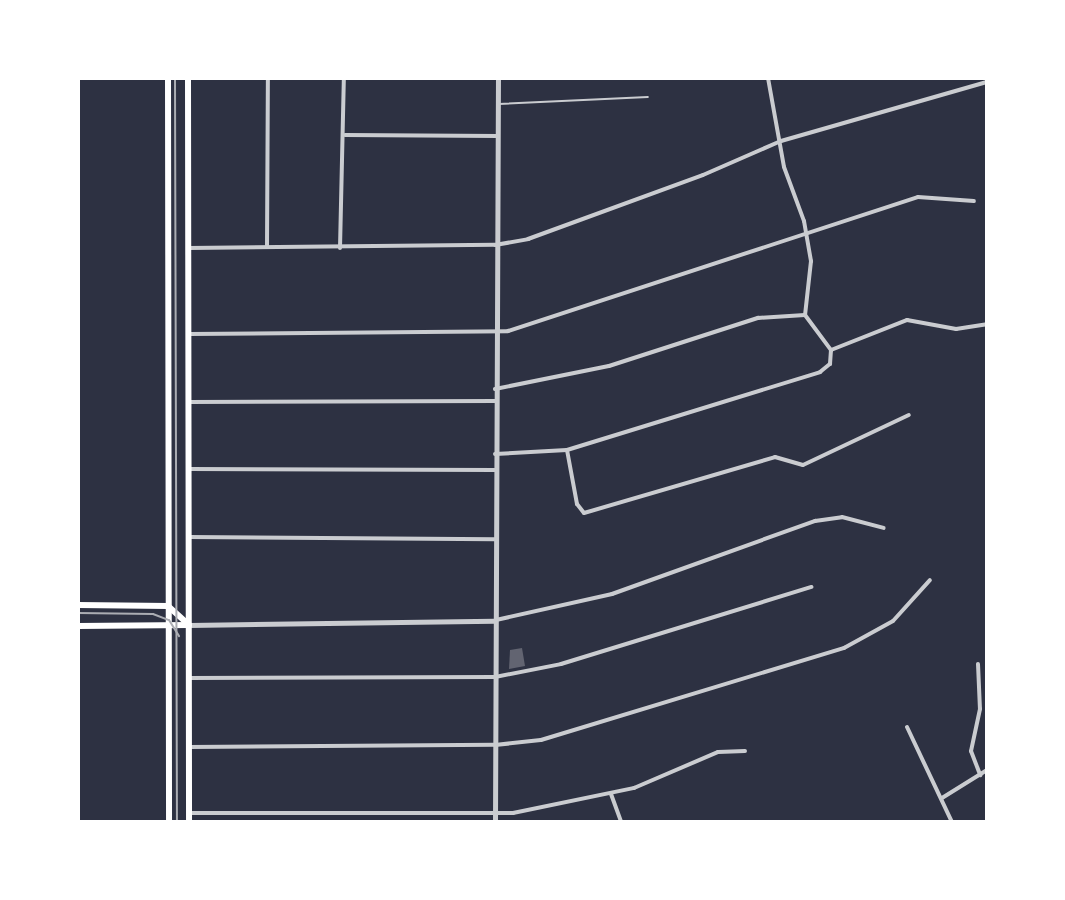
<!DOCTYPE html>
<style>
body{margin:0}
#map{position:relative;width:1065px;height:900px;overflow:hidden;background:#2d3142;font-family:"Golos Text",sans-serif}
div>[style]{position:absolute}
.building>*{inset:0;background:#626471}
.service>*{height:2px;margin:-1px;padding:0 1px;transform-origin:1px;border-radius:1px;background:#caccd0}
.minor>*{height:4px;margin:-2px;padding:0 2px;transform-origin:2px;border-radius:2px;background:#caccd0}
.tertiary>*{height:5px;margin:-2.5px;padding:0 2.5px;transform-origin:2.5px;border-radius:2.5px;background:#caccd0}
.secondary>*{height:6px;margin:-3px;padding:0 3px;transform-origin:3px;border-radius:3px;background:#fff}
.tram>*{height:2px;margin:-1px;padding:0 1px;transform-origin:1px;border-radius:1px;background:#abadb3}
span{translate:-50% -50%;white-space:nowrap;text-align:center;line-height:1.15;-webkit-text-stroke:8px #fff;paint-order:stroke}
.frame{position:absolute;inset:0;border:80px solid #fff;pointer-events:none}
</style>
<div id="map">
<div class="building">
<div style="clip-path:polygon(522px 648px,525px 666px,509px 669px,510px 650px)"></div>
</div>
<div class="service">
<div style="left:499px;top:104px;width:149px;rotate:-2.7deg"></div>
</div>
<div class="minor">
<div style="left:768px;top:78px;width:90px;rotate:79.8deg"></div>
<div style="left:784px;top:167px;width:58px;rotate:69.7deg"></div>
<div style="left:804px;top:221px;width:41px;rotate:80.1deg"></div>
<div style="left:811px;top:261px;width:54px;rotate:96.3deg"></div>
<div style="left:345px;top:135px;width:153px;rotate:0.4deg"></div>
<div style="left:267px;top:247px;width:169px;rotate:-89.7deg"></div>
<div style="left:189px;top:248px;width:306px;rotate:-0.6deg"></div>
<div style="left:495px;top:245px;width:34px;rotate:-10deg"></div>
<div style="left:528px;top:239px;width:186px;rotate:-20.1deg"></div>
<div style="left:703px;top:175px;width:85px;rotate:-23.6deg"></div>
<div style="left:781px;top:141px;width:214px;rotate:-16deg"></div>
<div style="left:340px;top:248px;width:170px;rotate:-88.7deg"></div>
<div style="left:189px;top:334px;width:319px;rotate:-0.5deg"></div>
<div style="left:508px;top:331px;width:431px;rotate:-18.1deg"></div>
<div style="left:918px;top:197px;width:56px;rotate:4.1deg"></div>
<div style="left:495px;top:389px;width:116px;rotate:-11.4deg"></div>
<div style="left:609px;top:366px;width:157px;rotate:-17.9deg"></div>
<div style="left:758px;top:318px;width:47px;rotate:-3.7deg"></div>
<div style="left:805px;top:315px;width:44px;rotate:53.4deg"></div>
<div style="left:189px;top:402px;width:307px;rotate:-0.2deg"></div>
<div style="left:567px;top:450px;width:55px;rotate:79.5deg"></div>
<div style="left:577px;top:504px;width:11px;rotate:52deg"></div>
<div style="left:584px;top:513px;width:199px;rotate:-16.3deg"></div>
<div style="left:775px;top:457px;width:29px;rotate:16deg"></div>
<div style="left:803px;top:465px;width:117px;rotate:-25.3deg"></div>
<div style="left:495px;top:454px;width:72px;rotate:-3.2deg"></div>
<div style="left:567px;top:450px;width:265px;rotate:-17.1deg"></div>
<div style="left:820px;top:372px;width:13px;rotate:-39deg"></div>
<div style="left:830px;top:364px;width:14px;rotate:-86deg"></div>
<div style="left:831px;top:350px;width:82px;rotate:-21.5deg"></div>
<div style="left:907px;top:320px;width:50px;rotate:10.4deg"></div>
<div style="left:956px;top:329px;width:31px;rotate:-9deg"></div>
<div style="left:190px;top:469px;width:305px;rotate:0.2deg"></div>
<div style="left:189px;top:537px;width:306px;rotate:0.4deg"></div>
<div style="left:496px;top:620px;width:119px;rotate:-12.6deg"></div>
<div style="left:612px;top:594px;width:216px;rotate:-19.8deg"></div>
<div style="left:815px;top:521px;width:27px;rotate:-8deg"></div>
<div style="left:842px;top:517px;width:43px;rotate:14.7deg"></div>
<div style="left:978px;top:664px;width:45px;rotate:87.5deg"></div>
<div style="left:980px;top:709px;width:43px;rotate:102.1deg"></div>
<div style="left:971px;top:751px;width:26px;rotate:69deg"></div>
<div style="left:189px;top:678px;width:306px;rotate:-0.2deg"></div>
<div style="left:495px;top:677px;width:67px;rotate:-11.1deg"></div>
<div style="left:561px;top:664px;width:262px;rotate:-17.1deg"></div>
<div style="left:907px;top:727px;width:105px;rotate:64.7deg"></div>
<div style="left:189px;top:747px;width:306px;rotate:-0.4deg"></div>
<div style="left:495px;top:745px;width:46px;rotate:-6.2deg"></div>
<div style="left:541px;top:740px;width:317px;rotate:-16.9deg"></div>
<div style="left:844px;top:648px;width:56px;rotate:-28.9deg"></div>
<div style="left:893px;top:621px;width:55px;rotate:-47.9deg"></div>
<div style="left:611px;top:794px;width:30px;rotate:70deg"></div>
<div style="left:942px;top:798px;width:53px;rotate:-31.9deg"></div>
<div style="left:189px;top:813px;width:324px"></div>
<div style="left:513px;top:813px;width:124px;rotate:-11.7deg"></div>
<div style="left:634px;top:788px;width:91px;rotate:-23.2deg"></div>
<div style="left:718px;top:752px;width:27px;rotate:-2deg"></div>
</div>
<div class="tertiary">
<div style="left:189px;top:625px;width:305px;rotate:-0.8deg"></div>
<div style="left:495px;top:822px;width:744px;rotate:-89.77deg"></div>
</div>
<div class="secondary">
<div style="left:168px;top:78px;width:744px;rotate:89.92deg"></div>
<div style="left:188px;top:78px;width:744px;rotate:89.92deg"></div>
<div style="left:78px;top:605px;width:90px;rotate:0.6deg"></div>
<div style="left:168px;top:606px;width:28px;rotate:42deg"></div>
<div style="left:78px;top:626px;width:111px;rotate:-0.5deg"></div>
</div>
<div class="tram">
<div style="left:175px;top:78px;width:744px;rotate:89.85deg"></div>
<div style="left:78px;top:613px;width:75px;rotate:0.8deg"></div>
<div style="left:153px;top:614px;width:17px;rotate:21deg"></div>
<div style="left:169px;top:620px;width:19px;rotate:58deg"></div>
</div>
<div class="frame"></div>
</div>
